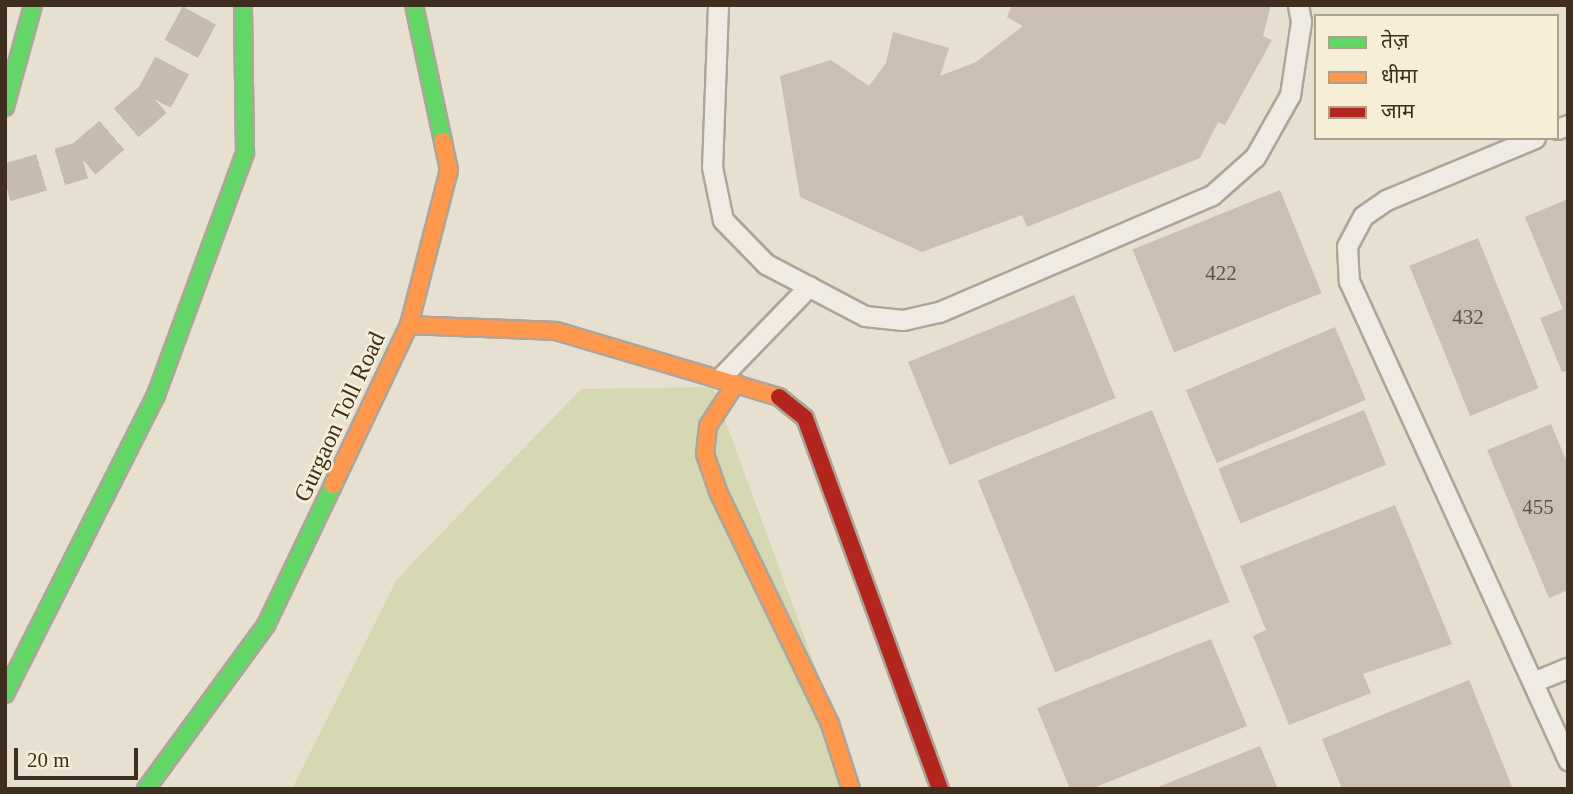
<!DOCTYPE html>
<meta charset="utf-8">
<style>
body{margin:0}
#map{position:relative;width:1573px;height:794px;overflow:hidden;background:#e7e0d1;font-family:"Times New Roman","Noto Sans Devanagari",serif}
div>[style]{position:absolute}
.green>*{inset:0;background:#d6d7b3}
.building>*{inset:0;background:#cbbfb2;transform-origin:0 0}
.secondary-tunnel>*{height:38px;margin-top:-19px;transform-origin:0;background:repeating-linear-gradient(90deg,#c5bcae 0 38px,transparent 0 57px)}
.roads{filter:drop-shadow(2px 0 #ada599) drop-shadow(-2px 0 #ada599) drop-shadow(0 2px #ada599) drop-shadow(0 -2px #ada599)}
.lane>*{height:19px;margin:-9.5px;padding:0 9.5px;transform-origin:9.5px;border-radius:9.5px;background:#efebe3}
.fast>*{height:16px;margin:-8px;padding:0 8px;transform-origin:8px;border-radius:8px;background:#63d668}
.slow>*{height:16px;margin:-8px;padding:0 8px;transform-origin:8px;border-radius:8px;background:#ff974d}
.jam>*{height:16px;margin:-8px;padding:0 8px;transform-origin:8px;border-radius:8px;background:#b3261e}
span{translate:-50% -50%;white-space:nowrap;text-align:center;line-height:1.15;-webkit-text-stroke:5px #f7eed8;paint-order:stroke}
.number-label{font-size:21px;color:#605244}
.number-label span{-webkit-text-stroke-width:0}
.street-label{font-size:24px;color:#3d2e20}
.frame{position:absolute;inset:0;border:7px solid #3d2e20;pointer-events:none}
.legend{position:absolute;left:1314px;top:14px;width:245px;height:126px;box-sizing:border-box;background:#f7eed8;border:2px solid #ada18e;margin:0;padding:9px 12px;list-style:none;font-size:21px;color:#3d2e20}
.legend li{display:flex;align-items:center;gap:14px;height:35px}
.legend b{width:35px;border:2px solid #ada18e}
.scale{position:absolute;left:14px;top:748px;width:124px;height:32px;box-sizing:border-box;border:4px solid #3d2e20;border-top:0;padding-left:9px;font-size:21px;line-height:24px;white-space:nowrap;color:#3d2e20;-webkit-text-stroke:5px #f7eed8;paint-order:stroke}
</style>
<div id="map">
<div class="green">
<div style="clip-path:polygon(713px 387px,860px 789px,292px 789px,397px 579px,581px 389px)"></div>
</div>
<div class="building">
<div style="clip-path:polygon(1012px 5px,1271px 5px,1263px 36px,1272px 40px,1225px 125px,1218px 122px,1200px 158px,1027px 227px,1022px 215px,922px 252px,800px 197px,780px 76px,831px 60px,869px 86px,886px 63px,893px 32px,949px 48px,940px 76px,976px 62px,1023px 26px,1007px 17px)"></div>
<div style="left:1280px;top:190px;width:111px;height:159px;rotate:68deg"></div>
<div style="clip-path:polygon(1568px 199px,1568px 370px,1562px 372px,1540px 318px,1563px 309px,1525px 217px)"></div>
<div style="left:1478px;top:238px;width:162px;height:74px;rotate:68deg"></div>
<div style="left:1074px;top:295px;width:111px;height:179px;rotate:68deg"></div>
<div style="left:1335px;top:327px;width:79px;height:162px;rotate:67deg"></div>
<div style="left:1152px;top:410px;width:207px;height:188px;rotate:68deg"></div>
<div style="left:1364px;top:410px;width:59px;height:157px;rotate:68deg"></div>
<div style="clip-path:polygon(1551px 424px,1568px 465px,1568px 590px,1549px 598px,1487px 450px)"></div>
<div style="clip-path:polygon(1395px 505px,1452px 644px,1363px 674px,1371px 693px,1289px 725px,1253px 636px,1266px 630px,1240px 566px)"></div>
<div style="clip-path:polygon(1211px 639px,1247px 726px,1091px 789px,1070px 789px,1037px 708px)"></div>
<div style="clip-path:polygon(1469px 680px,1513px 789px,1342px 789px,1322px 739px)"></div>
<div style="clip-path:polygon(1260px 746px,1278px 789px,1153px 789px)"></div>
</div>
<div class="secondary-tunnel">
<div style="left:5px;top:183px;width:81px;rotate:-16.4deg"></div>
<div style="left:83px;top:160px;width:94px;rotate:-40.7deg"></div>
<div style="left:154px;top:99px;width:107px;rotate:-61.5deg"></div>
</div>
<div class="roads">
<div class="lane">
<div style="left:718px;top:5px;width:162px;rotate:92.1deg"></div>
<div style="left:712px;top:167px;width:54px;rotate:78.3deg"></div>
<div style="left:723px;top:220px;width:62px;rotate:45.7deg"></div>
<div style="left:766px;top:264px;width:112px;rotate:27.7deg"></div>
<div style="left:865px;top:316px;width:38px;rotate:6deg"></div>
<div style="left:903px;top:320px;width:37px;rotate:-13deg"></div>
<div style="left:939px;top:312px;width:297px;rotate:-23.2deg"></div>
<div style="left:1212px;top:195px;width:57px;rotate:-41.5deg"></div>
<div style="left:1255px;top:157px;width:71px;rotate:-60.6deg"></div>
<div style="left:1290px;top:95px;width:75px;rotate:-81.5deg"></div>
<div style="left:1301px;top:21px;width:16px;rotate:-101deg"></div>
<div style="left:1557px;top:129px;width:12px;rotate:-20deg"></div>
<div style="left:1535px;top:138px;width:161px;rotate:157.4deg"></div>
<div style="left:1386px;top:200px;width:28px;rotate:145deg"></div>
<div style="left:1363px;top:216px;width:34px;rotate:118deg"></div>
<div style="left:1347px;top:246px;width:35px;rotate:87deg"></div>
<div style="left:1349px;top:281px;width:527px;rotate:65.43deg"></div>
<div style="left:720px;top:378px;width:128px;rotate:-45.9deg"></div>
<div style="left:1535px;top:681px;width:35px;rotate:-22deg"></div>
</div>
<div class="fast">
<div style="left:414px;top:5px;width:139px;rotate:78deg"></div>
<div style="left:5px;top:107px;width:106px;rotate:-74.6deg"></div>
<div style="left:5px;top:694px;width:335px;rotate:-63.2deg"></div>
<div style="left:156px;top:395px;width:258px;rotate:-69.8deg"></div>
<div style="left:245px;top:153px;width:148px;rotate:-90.8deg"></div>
<div style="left:146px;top:789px;width:203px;rotate:-53.8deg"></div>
<div style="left:266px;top:625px;width:155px;rotate:-64.4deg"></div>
</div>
<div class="slow">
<div style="left:409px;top:325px;width:147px;rotate:2.3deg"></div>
<div style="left:556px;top:331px;width:233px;rotate:16.5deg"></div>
<div style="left:736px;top:383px;width:51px;rotate:123.1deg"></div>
<div style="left:708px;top:426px;width:28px;rotate:96deg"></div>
<div style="left:705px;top:454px;width:42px;rotate:70.7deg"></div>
<div style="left:719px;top:494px;width:255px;rotate:64.2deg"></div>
<div style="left:830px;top:724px;width:68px;rotate:72.1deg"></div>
<div style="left:333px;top:485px;width:177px;rotate:-64.6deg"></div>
<div style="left:409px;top:325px;width:160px;rotate:-75.5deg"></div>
<div style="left:449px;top:170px;width:30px;rotate:-102deg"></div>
</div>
<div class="jam">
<div style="left:779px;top:397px;width:33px;rotate:39deg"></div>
<div style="left:805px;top:418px;width:395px;rotate:70deg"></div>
</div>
</div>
<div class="number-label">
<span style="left:1221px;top:273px">422</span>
<span style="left:1468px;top:317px">432</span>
<span style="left:1538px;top:507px">455</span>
</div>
<div class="street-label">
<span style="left:340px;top:417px;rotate:-65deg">Gurgaon Toll Road</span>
</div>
<div class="frame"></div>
<ul class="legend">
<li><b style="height:9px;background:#63d668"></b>तेज़</li>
<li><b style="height:9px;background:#ff974d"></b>धीमा</li>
<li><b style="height:9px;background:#b3261e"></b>जाम</li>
</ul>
<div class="scale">20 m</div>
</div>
